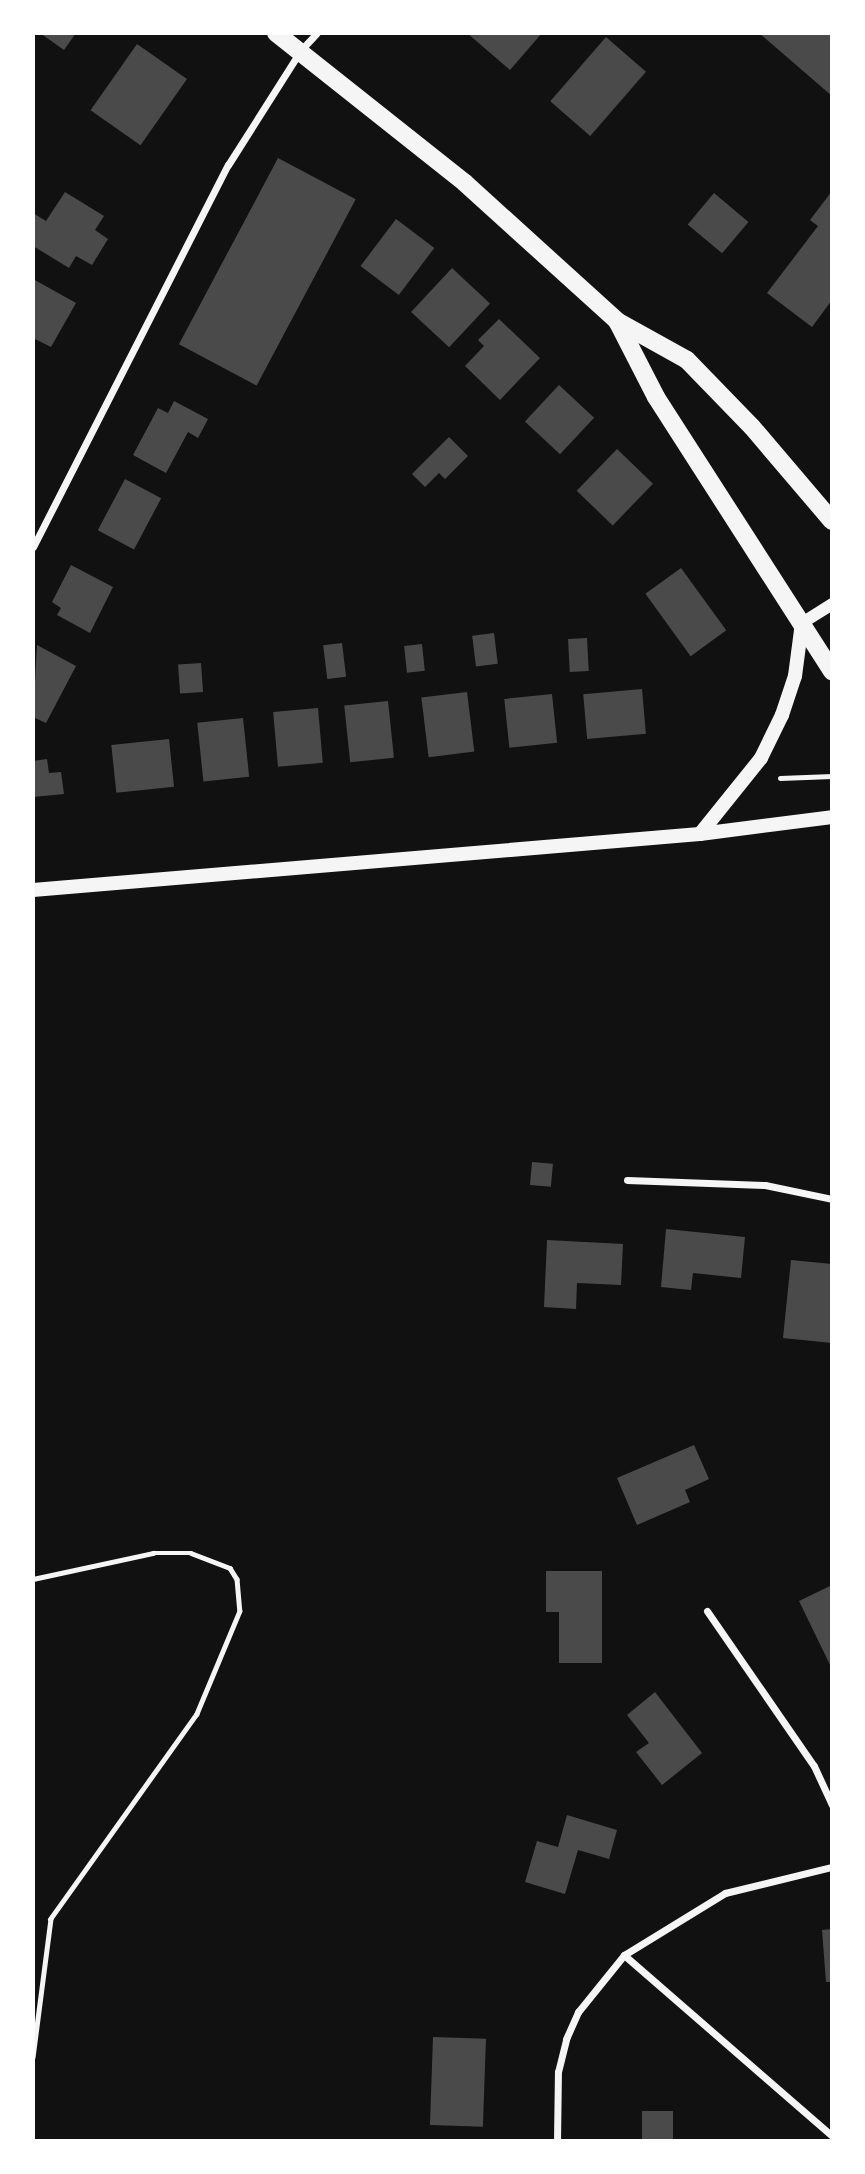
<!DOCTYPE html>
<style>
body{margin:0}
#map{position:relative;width:865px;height:2174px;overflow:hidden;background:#111;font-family:Raleway,sans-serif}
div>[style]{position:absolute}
.building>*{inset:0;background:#4a4a4a;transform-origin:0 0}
.path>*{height:4.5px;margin:-2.25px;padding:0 2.25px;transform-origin:2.25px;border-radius:2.25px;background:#f5f5f5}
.minor>*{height:7px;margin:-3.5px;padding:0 3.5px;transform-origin:3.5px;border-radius:3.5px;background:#f5f5f5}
.tertiary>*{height:12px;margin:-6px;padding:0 6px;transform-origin:6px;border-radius:6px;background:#f5f5f5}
.secondary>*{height:14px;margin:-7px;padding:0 7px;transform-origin:7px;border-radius:7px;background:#f5f5f5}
.primary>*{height:18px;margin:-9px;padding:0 9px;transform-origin:9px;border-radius:9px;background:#f5f5f5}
span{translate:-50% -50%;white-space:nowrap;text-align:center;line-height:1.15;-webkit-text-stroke:7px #fff;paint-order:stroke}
.frame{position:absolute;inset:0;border:35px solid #fff;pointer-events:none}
</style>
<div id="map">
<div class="building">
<div style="clip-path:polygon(40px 33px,76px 33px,64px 50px)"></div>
<div style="clip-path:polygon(467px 33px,542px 33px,510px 70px)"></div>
<div style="clip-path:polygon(759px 33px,832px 33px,832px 96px)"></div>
<div style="left:606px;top:37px;width:53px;height:85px;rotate:41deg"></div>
<div style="left:137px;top:44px;width:61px;height:81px;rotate:35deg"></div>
<div style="left:278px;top:158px;width:88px;height:211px;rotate:28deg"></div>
<div style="clip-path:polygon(832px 191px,832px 300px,812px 327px,767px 293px,818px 226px,810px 220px)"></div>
<div style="clip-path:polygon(65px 192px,104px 216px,95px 230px,108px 239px,92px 265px,76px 256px,69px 268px,33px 246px,33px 213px,46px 221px)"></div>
<div style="left:714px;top:193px;width:45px;height:41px;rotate:40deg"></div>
<div style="left:396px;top:219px;width:48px;height:59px;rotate:37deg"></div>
<div style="left:452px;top:268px;width:52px;height:60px;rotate:43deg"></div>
<div style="clip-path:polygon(33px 279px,76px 303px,51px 347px,33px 338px)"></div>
<div style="clip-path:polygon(499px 319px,540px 358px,500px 400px,465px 366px,484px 346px,478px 340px)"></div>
<div style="left:559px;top:385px;width:48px;height:50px;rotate:43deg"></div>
<div style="clip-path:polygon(174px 401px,208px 419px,198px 438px,188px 432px,166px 473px,133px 455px,158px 408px,168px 413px)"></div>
<div style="clip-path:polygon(449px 437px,468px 456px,445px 479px,439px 473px,425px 487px,412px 474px)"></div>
<div style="left:617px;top:449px;width:50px;height:58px;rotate:44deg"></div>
<div style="left:125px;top:479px;width:41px;height:58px;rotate:28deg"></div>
<div style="clip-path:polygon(71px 565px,113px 587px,90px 633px,57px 615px,61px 608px,52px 602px)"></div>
<div style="left:681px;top:568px;width:77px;height:44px;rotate:54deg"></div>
<div style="left:494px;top:633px;width:31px;height:22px;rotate:83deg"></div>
<div style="left:587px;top:638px;width:33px;height:19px;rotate:87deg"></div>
<div style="left:342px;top:643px;width:34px;height:19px;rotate:83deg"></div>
<div style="left:422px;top:644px;width:27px;height:18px;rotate:84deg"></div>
<div style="clip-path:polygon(37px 645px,76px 666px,46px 723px,33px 717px)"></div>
<div style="left:201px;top:663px;width:29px;height:23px;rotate:86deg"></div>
<div style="left:642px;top:689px;width:45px;height:59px;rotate:85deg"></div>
<div style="left:467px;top:692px;width:60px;height:46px;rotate:83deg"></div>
<div style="left:552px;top:694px;width:49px;height:48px;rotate:84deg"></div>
<div style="left:388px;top:701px;width:57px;height:44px;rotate:84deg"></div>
<div style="left:318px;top:708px;width:55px;height:45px;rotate:85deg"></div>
<div style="left:243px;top:718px;width:59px;height:46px;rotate:84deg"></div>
<div style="left:169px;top:739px;width:48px;height:58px;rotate:84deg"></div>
<div style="clip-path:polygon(47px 759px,49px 773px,61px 772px,64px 794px,33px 797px,33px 761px)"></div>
<div style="left:532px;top:1162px;width:21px;height:23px;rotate:5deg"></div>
<div style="clip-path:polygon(666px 1229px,745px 1237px,741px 1278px,693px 1273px,691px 1290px,661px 1287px)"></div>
<div style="clip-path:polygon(547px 1240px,623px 1244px,621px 1285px,577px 1283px,576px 1309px,544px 1307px)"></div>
<div style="clip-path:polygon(791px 1260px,832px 1264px,832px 1343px,783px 1338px)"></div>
<div style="clip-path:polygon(694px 1445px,709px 1479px,685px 1490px,690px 1502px,637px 1525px,617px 1478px)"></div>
<div style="clip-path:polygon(546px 1571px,602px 1571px,602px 1663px,559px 1663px,559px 1612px,546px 1612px)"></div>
<div style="clip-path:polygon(832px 1585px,832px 1669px,799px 1601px)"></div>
<div style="clip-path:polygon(655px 1692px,702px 1753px,662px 1785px,636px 1752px,649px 1743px,627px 1715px)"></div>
<div style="clip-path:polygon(567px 1815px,617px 1830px,609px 1859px,578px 1850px,565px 1894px,525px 1882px,537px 1841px,558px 1847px)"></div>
<div style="clip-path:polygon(832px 1929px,832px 1982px,826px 1982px,822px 1930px)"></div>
<div style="left:433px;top:2037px;width:53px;height:88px;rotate:2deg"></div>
<div style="left:642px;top:2111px;width:31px;height:30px"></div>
</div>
<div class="path">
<div style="left:780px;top:778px;width:52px;rotate:-2.2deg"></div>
<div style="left:33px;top:1579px;width:123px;rotate:-12.2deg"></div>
<div style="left:153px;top:1553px;width:38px"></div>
<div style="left:191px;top:1553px;width:42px;rotate:21deg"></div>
<div style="left:230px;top:1568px;width:13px;rotate:58deg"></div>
<div style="left:237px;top:1579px;width:32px;rotate:85deg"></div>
<div style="left:240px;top:1611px;width:112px;rotate:112.7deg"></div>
<div style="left:197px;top:1714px;width:252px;rotate:125.5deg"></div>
<div style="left:51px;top:1919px;width:139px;rotate:97.4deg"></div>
</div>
<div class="minor">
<div style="left:33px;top:547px;width:429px;rotate:-63deg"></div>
<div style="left:228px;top:165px;width:136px;rotate:-57.6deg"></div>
<div style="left:301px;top:50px;width:23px;rotate:-47deg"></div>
<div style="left:627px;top:1180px;width:138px;rotate:2.1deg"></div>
<div style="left:765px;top:1185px;width:68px;rotate:11.8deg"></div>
<div style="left:707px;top:1611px;width:188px;rotate:55.4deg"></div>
<div style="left:814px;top:1766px;width:43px;rotate:65.2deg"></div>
<div style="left:624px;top:1955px;width:276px;rotate:41deg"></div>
<div style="left:557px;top:2141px;width:69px;rotate:-89.2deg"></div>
<div style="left:558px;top:2072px;width:34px;rotate:-76deg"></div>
<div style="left:566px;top:2039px;width:30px;rotate:-66deg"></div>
<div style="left:578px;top:2012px;width:73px;rotate:-51.1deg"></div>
<div style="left:624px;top:1955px;width:119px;rotate:-31.5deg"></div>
<div style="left:725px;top:1893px;width:110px;rotate:-13.7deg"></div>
</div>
<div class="tertiary">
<div style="left:802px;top:623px;width:36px;rotate:-32deg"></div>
</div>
<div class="secondary">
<div style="left:700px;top:834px;width:97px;rotate:-51.2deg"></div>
<div style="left:761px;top:758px;width:48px;rotate:-64deg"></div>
<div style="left:782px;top:715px;width:41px;rotate:-71.6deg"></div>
<div style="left:795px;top:676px;width:53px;rotate:-82.5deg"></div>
<div style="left:33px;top:890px;width:669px;rotate:-4.8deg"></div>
<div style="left:700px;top:834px;width:133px;rotate:-7.3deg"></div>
</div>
<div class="primary">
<div style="left:276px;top:33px;width:241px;rotate:38.4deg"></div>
<div style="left:465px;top:183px;width:205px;rotate:42.2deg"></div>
<div style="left:617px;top:321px;width:80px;rotate:29.1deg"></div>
<div style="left:687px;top:360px;width:93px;rotate:45.9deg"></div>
<div style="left:752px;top:427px;width:123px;rotate:49.6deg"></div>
<div style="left:617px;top:321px;width:85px;rotate:62.8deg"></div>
<div style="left:656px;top:397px;width:326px;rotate:57.3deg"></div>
</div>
<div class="frame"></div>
</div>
